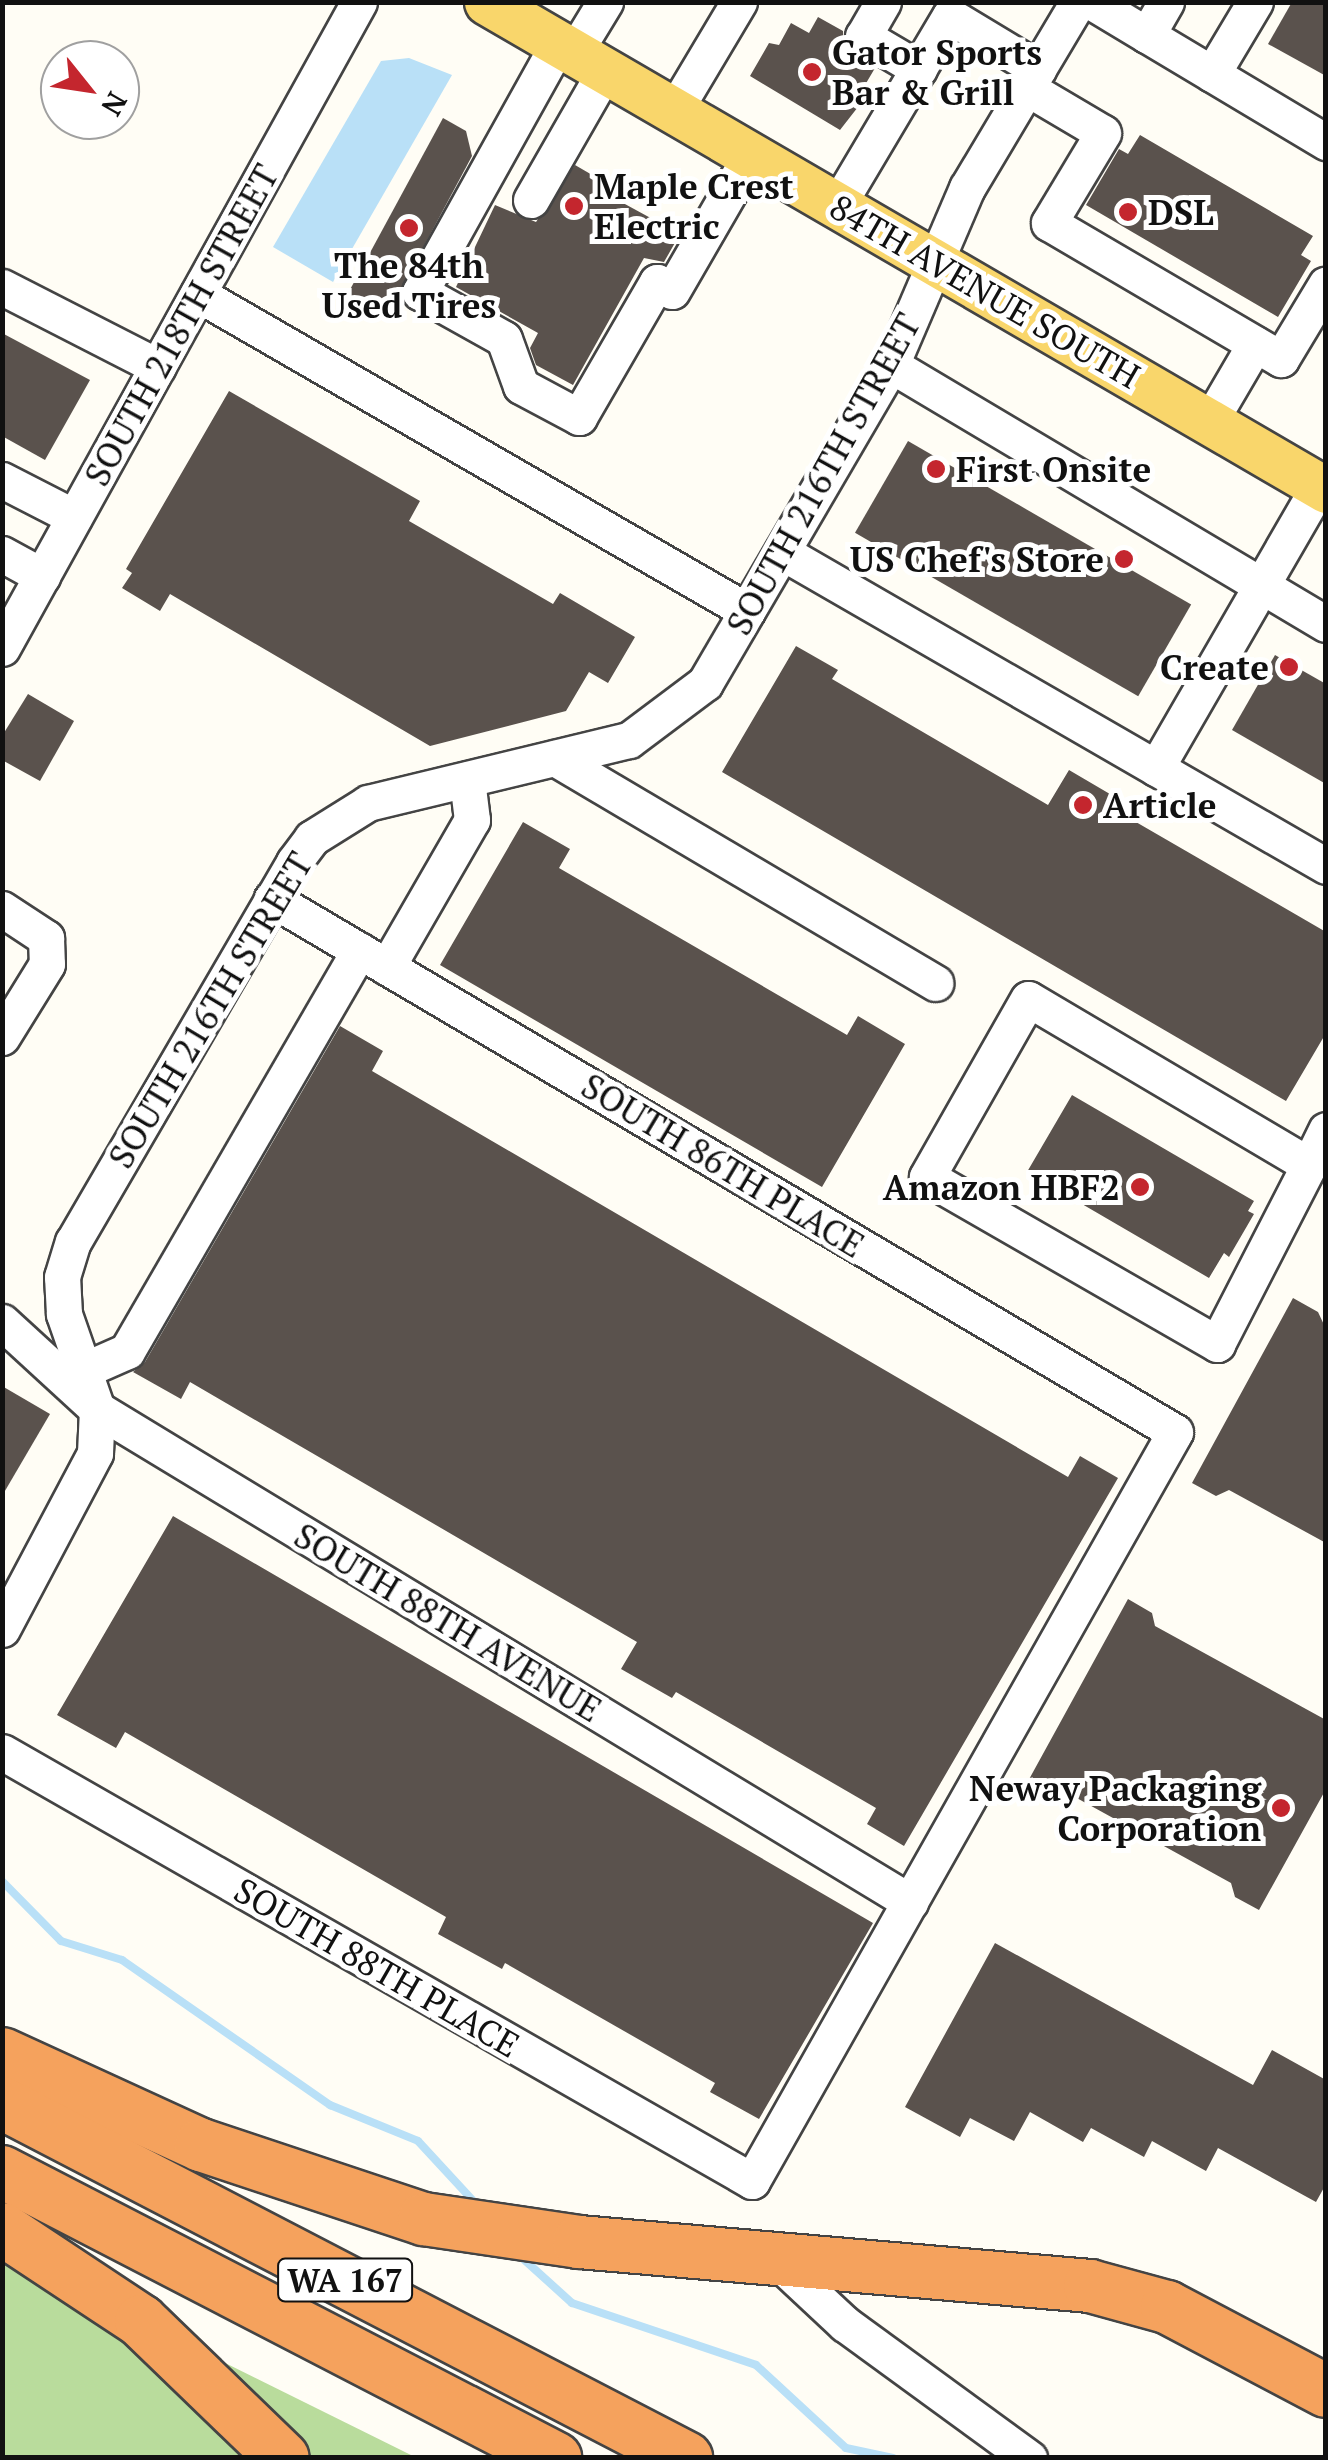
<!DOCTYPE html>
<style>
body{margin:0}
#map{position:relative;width:1328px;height:2460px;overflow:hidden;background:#fffdf5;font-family:"PT Serif",serif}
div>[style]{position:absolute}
.forest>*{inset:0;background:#b9dc9c}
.water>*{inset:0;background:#b9e0f7}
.stream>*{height:8px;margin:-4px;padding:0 4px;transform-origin:4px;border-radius:4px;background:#b9e0f7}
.building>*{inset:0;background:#5a524d;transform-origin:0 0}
.roads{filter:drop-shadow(2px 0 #444) drop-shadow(-2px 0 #444) drop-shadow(0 2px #444) drop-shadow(0 -2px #444)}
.minor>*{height:35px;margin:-17.5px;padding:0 17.5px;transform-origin:17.5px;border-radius:17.5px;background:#fff}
.major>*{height:45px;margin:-22.5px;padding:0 22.5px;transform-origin:22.5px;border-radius:22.5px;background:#f9d66b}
.highway>*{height:52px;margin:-26px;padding:0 26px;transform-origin:26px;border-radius:26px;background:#f5a25d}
.dots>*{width:28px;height:28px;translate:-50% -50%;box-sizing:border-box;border:5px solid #fff;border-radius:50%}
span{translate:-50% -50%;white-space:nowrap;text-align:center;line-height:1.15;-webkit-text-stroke:10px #fff;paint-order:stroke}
.shield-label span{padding:2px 8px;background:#fff;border:2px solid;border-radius:8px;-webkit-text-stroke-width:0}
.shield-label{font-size:32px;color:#111;font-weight:700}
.poi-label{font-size:35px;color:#111;font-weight:700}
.left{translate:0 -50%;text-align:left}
.right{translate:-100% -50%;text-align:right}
.street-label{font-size:35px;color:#111}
.frame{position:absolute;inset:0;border:5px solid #111;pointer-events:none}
.north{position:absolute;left:40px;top:40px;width:100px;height:100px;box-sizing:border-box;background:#fff;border:2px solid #a0a0a0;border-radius:50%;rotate:120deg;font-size:28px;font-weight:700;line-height:40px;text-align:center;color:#111}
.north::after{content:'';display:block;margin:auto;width:35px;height:45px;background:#c4262e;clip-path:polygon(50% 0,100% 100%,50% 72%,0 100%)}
</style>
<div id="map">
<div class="forest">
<div style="clip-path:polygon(3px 2253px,415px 2457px,3px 2457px)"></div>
</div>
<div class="water">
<div style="clip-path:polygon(409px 58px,452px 75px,333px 282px,273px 247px,381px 61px)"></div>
</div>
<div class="stream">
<div style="left:2px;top:1881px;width:84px;rotate:45.5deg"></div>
<div style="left:61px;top:1941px;width:64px;rotate:17.3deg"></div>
<div style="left:122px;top:1960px;width:254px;rotate:34.9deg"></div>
<div style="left:330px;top:2105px;width:95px;rotate:22.2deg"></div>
<div style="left:418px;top:2141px;width:90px;rotate:47.3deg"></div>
<div style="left:520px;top:2256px;width:70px;rotate:42.1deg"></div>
<div style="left:572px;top:2303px;width:194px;rotate:18.6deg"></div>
<div style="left:756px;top:2365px;width:122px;rotate:42.7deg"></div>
<div style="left:846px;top:2448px;width:48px;rotate:12deg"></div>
</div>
<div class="building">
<div style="clip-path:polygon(1292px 2px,1326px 2px,1326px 76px,1268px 44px)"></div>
<div style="clip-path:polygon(818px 17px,843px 31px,844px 50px,875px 68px,865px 85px,872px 89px,840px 130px,750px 76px,769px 43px,779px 45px,791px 23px,809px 33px)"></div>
<div style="clip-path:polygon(443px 118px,466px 131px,472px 156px,385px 319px,346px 297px)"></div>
<div style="clip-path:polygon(1140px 135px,1313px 236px,1301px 255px,1311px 261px,1278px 317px,1086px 205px,1119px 149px,1128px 154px)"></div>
<div style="clip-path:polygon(575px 165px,606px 183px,601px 191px,680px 234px,664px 262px,644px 258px,573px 385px,536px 365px,530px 348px,538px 333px,456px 287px,495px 205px,536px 222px)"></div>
<div style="clip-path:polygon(2px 333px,90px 380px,45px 460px,2px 436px)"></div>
<div style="clip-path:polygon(229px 391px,420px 501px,409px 521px,553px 604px,560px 593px,635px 637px,608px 683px,589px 672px,566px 711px,430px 746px,170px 594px,160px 611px,122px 588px,132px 573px,126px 569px)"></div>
<div style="left:908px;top:441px;width:327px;height:106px;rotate:30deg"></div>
<div style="clip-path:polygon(796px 646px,838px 670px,832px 679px,1048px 805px,1069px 770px,1115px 797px,1110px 807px,1326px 932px,1326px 1033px,1286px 1101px,722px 772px)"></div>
<div style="clip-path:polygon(1275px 655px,1326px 684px,1326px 784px,1232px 730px)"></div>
<div style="clip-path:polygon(28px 694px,74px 721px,40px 781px,2px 760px,2px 736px)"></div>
<div style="clip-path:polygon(523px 822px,570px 849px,559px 868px,847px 1035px,858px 1016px,905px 1044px,822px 1187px,440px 965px)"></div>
<div style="clip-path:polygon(340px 1026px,383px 1051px,372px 1071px,1068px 1477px,1080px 1456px,1118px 1478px,904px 1846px,867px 1824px,876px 1808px,676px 1692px,672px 1698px,621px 1669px,637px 1642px,190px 1382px,181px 1399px,133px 1372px,145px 1362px)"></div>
<div style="clip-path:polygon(1072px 1095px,1254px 1201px,1248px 1211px,1254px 1214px,1229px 1257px,1224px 1253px,1209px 1278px,1027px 1172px)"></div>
<div style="clip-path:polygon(1293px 1298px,1318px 1312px,1326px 1329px,1326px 1543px,1229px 1490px,1216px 1496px,1192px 1483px)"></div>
<div style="clip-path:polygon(2px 1386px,50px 1414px,2px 1496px)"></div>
<div style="clip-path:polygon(173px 1516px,873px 1923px,759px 2119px,710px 2092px,715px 2083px,505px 1963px,502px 1969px,438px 1934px,446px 1917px,125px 1732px,116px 1748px,57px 1715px)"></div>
<div style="clip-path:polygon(1128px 1599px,1152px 1613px,1155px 1626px,1326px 1720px,1326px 1789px,1259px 1910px,1235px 1897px,1231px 1883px,1064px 1791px,1051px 1796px,1027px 1783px)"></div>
<div style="clip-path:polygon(995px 1943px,1253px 2085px,1272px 2050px,1326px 2080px,1326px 2184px,1316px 2202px,1218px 2148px,1206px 2171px,1152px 2141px,1144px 2157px,1091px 2128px,1083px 2142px,1030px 2112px,1014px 2141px,970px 2118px,960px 2137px,905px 2107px)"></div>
</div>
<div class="roads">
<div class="minor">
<div style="left:883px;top:2px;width:39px;rotate:120deg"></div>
<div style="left:863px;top:36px;width:65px;rotate:30.5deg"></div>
<div style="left:1092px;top:2px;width:64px;rotate:31deg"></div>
<div style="left:1147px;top:35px;width:38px;rotate:-60deg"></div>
<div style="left:1147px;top:35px;width:209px;rotate:30.9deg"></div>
<div style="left:558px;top:44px;width:284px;rotate:119.1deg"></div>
<div style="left:420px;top:292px;width:96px;rotate:29.2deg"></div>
<div style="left:504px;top:339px;width:50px;rotate:70.1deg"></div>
<div style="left:521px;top:386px;width:66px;rotate:28.1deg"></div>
<div style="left:579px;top:417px;width:156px;rotate:-60deg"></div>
<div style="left:657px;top:282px;width:17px;rotate:31deg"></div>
<div style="left:672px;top:291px;width:156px;rotate:-60deg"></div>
<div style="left:574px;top:53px;width:60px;rotate:-58.7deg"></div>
<div style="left:1212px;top:74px;width:84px;rotate:-59.2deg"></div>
<div style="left:1027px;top:88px;width:88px;rotate:30.6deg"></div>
<div style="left:1103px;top:133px;width:105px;rotate:121deg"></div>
<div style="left:1049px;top:223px;width:269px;rotate:30.4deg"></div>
<div style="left:1281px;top:359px;width:87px;rotate:-59deg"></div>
<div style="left:674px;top:111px;width:127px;rotate:-59.2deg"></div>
<div style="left:531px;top:200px;width:149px;rotate:-60.2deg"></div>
<div style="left:837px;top:206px;width:221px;rotate:-59.3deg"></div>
<div style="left:950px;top:16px;width:103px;rotate:31.1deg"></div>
<div style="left:2px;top:287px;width:175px;rotate:27.1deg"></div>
<div style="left:198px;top:294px;width:634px;rotate:30deg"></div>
<div style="left:891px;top:365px;width:506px;rotate:30.77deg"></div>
<div style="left:1210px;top:421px;width:89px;rotate:-59.7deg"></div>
<div style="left:2px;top:480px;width:81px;rotate:27.2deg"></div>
<div style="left:782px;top:552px;width:628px;rotate:29.99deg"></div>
<div style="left:2px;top:554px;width:46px;rotate:28.8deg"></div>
<div style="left:2px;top:648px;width:738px;rotate:-61.07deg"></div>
<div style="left:555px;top:758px;width:442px;rotate:30.6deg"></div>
<div style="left:1156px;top:768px;width:326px;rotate:-60deg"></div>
<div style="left:2px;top:909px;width:53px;rotate:33.4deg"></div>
<div style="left:46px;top:938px;width:26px;rotate:88deg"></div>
<div style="left:47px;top:964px;width:86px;rotate:121.7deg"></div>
<div style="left:387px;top:967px;width:170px;rotate:-60deg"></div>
<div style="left:472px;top:820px;width:41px;rotate:-97deg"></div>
<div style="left:1309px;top:1165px;width:326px;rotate:-149.4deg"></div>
<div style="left:1028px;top:999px;width:205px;rotate:119.6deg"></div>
<div style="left:927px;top:1177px;width:335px;rotate:29.9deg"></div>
<div style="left:1217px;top:1344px;width:201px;rotate:-62.8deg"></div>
<div style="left:1309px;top:1165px;width:39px;rotate:-64deg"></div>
<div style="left:2px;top:1322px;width:129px;rotate:42.5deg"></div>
<div style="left:97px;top:1409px;width:951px;rotate:31.23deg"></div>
<div style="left:84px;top:1370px;width:47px;rotate:-23.8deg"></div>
<div style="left:127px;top:1351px;width:463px;rotate:-59.9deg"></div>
<div style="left:2px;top:1629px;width:199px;rotate:-62.1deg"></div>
<div style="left:95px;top:1453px;width:44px;rotate:-87.4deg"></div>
<div style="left:97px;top:1409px;width:101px;rotate:-109.2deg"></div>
<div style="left:64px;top:1314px;width:37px;rotate:-93deg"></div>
<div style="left:62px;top:1277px;width:37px;rotate:-73deg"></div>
<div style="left:73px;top:1242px;width:440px;rotate:-59.8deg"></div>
<div style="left:294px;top:862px;width:30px;rotate:-53deg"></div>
<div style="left:312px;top:838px;width:66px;rotate:-32deg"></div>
<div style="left:368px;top:803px;width:268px;rotate:-13.6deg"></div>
<div style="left:629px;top:740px;width:95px;rotate:-36.9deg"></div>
<div style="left:705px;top:683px;width:368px;rotate:-59.7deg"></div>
<div style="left:891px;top:365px;width:193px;rotate:-66.8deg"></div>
<div style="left:967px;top:188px;width:217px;rotate:-59.2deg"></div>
<div style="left:2px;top:1752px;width:864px;rotate:29.77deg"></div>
<div style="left:752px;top:2181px;width:860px;rotate:-60.54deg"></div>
<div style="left:1175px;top:1432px;width:1049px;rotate:-149.45deg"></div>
<div style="left:772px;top:2256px;width:100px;rotate:43deg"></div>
<div style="left:845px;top:2324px;width:228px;rotate:36.1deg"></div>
</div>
<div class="major">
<div style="left:487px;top:2px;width:971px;rotate:30.18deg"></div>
</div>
<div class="highway">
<div style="left:2px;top:2054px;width:219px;rotate:24.6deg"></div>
<div style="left:201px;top:2145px;width:235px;rotate:18.4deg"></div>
<div style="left:424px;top:2219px;width:157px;rotate:8.4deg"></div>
<div style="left:579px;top:2242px;width:513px;rotate:4.92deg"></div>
<div style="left:1090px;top:2286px;width:80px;rotate:15.3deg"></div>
<div style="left:1167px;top:2307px;width:180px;rotate:27.8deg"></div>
<div style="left:2px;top:2103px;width:771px;rotate:27.43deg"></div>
<div style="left:2px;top:2172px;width:623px;rotate:27.35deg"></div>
<div style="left:2px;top:2229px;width:167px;rotate:33.5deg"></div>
<div style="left:141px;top:2321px;width:197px;rotate:44deg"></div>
</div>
</div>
<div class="dots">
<div style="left:812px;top:72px;background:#c4262e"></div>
<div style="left:574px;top:206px;background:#c4262e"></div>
<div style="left:1128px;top:212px;background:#c4262e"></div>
<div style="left:409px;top:228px;background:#c4262e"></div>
<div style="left:936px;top:469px;background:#c4262e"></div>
<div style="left:1124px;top:559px;background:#c4262e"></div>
<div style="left:1289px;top:667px;background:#c4262e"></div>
<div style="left:1083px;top:805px;background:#c4262e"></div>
<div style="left:1140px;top:1187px;background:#c4262e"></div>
<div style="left:1281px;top:1808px;background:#c4262e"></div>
</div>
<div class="shield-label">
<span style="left:345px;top:2280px">WA 167</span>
</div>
<div class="poi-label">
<span class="left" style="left:832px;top:72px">Gator Sports<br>Bar &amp; Grill</span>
<span class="left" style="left:594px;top:206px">Maple Crest<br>Electric</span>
<span class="left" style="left:1148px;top:212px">DSL</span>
<span style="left:409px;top:285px">The 84th<br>Used Tires</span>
<span class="left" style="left:956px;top:469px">First Onsite</span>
<span class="right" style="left:1104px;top:559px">US Chef's Store</span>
<span class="right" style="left:1269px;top:667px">Create</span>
<span class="left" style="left:1103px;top:805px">Article</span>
<span class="right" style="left:1120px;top:1187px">Amazon HBF2</span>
<span class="right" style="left:1261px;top:1808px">Neway Packaging<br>Corporation</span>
</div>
<div class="street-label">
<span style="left:985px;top:291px;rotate:30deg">84TH AVENUE SOUTH</span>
<span style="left:181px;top:325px;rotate:-61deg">SOUTH 218TH STREET</span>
<span style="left:823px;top:474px;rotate:-61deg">SOUTH 216TH STREET</span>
<span style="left:210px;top:1010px;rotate:-59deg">SOUTH 216TH STREET</span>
<span style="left:723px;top:1165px;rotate:31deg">SOUTH 86TH PLACE</span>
<span style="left:448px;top:1622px;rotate:31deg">SOUTH 88TH AVENUE</span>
<span style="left:377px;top:1967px;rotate:30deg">SOUTH 88TH PLACE</span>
</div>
<div class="frame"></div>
<div class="north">N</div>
</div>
